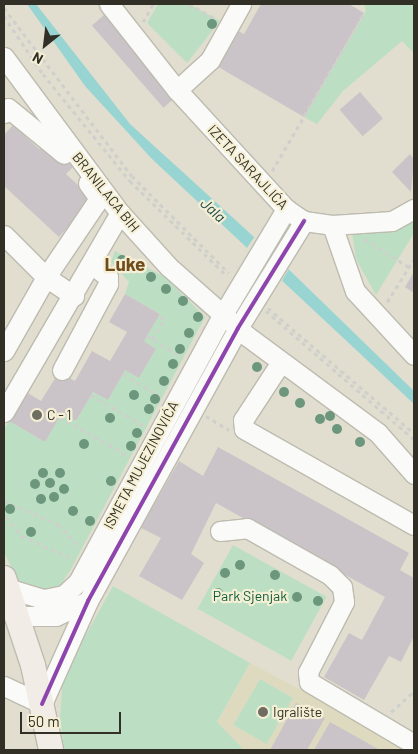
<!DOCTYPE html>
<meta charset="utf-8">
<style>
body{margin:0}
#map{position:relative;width:418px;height:754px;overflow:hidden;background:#e1decf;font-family:Barlow,sans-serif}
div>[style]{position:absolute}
.built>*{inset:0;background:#dedac0}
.green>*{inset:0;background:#bcdfc3;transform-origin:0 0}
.water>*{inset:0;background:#98d5d2}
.pier>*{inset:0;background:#e1decf}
.building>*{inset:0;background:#cac4c8;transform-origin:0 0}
.path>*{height:2.5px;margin-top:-1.25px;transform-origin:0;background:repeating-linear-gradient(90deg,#cfcfcb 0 4px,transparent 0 8px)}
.roads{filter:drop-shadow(1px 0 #bdbbaf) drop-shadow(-1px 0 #bdbbaf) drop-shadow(0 1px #bdbbaf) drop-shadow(0 -1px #bdbbaf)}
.minor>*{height:19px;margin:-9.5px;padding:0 9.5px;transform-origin:9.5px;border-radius:9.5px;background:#fafaf8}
.major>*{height:24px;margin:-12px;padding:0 12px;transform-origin:12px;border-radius:12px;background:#f1ece6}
.bus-1>*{height:4px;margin:-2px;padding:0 2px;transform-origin:2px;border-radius:2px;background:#8e44ad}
.trees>*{width:10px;height:10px;margin:-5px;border-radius:50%;background:#6c977d}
.dots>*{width:14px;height:14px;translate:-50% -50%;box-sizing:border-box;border:2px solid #f5f0d5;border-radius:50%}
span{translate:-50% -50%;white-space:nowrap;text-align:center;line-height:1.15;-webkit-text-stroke:4.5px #f5f0d5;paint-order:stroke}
.street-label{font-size:14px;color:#323026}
.poi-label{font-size:14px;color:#323026}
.left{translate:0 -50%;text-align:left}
.park-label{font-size:14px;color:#0d5d3a}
.water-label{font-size:15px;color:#214b4c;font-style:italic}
.district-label{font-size:19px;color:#704b1b;font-weight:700}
.frame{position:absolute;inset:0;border:5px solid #323026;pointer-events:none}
.north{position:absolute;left:20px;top:20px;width:50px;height:50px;-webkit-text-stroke:4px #f5f0d5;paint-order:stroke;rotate:209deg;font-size:14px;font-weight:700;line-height:20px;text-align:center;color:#323026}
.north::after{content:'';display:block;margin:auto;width:18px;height:22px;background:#323026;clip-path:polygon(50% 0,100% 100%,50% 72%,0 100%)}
.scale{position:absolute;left:20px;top:712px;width:101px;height:22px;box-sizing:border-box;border:2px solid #323026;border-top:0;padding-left:6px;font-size:15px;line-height:18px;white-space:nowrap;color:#323026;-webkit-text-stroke:4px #f5f0d5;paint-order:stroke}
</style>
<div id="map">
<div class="built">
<div style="clip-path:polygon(250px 663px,414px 750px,244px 750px,217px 723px)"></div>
</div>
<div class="green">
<div style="clip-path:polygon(158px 4px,189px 4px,220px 21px,187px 63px,147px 23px)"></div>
<div style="clip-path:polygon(364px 4px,414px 4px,414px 53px,402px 41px,343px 91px,317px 124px,304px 117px,366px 11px)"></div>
<div style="clip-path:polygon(414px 219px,414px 233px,376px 295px,356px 259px,352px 233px)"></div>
<div style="clip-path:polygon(115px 251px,165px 277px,205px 317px,71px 569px,60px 586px,36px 591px,17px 579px,4px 552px,4px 430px,9px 421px,45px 442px,62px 413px,76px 421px,93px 392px,108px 400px,125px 370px,139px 378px,156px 349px,144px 341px,160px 314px,125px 294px,129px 282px,111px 262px)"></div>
<div style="left:233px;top:545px;width:107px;height:73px;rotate:29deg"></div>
<div style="clip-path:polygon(113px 586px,250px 663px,217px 722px,244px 750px,64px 750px,60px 717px,63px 676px)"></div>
<div style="left:260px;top:679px;width:38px;height:53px;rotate:30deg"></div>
</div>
<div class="water">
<div style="clip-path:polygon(27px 4px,36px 4px,130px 124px,275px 256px,414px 391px,414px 404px,152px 159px,85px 86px)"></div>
</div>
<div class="pier">
<div style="clip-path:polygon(255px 236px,290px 267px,280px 284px,245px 251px)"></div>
</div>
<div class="building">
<div style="clip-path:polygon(261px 4px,349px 4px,364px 13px,304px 117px,215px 65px,234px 29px,244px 34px)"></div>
<div style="left:104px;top:15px;width:109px;height:16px;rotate:49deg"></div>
<div style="left:360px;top:92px;width:35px;height:27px;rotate:49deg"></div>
<div style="clip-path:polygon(13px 125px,39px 149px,45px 142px,73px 167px,66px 174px,93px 199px,59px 237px,4px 186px,4px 135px)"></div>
<div style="clip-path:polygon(410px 154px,414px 159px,411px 192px,392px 172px)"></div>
<div style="clip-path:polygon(414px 272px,414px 293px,405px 287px)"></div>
<div style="clip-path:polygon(125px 294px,160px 314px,144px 341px,156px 349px,139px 378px,125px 370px,108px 400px,93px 392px,76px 421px,62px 413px,45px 442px,9px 421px,26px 392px,41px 401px,59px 372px,75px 381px,92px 351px,110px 361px,127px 332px,109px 322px)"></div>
<div style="clip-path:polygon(218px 447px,409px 553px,400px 570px,414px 578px,414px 636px,401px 662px,389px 656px,364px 700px,324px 677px,349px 633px,362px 640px,385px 597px,216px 503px,191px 554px,204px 563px,182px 600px,139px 576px,161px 538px,141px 528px,179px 461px,203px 476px)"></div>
<div style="clip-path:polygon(296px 703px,325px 718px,307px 750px,270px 750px)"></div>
<div style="clip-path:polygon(330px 722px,380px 750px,314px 750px)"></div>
</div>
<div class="path">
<div style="left:189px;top:4px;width:31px;rotate:29deg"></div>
<div style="left:4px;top:8px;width:211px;rotate:52.7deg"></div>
<div style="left:132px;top:176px;width:137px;rotate:45deg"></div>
<div style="left:4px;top:16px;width:70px;rotate:56.1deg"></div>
<div style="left:43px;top:74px;width:138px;rotate:50.9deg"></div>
<div style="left:130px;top:181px;width:136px;rotate:44.4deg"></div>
<div style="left:143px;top:22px;width:21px;rotate:-61deg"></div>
<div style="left:272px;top:171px;width:183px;rotate:-59.8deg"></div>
<div style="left:365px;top:239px;width:52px;rotate:32.5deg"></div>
<div style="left:387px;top:302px;width:51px;rotate:-57.9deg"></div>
<div style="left:268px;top:308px;width:192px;rotate:40.6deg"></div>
<div style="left:266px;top:311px;width:196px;rotate:40.9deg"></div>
<div style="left:147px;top:336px;width:41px;rotate:31deg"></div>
<div style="left:152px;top:339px;width:23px;rotate:-59deg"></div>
<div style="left:164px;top:319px;width:7px;rotate:-153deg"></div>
<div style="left:123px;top:374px;width:43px;rotate:30.7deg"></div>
<div style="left:91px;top:395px;width:64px;rotate:30.2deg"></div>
<div style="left:206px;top:416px;width:27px;rotate:31deg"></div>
<div style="left:60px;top:417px;width:78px;rotate:29.8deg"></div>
<div style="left:4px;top:501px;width:59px;rotate:23.1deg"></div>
<div style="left:58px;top:524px;width:33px;rotate:47deg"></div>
<div style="left:6px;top:517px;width:25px;rotate:50deg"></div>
<div style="left:22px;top:536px;width:56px;rotate:24.3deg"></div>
<div style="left:391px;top:712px;width:31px;rotate:-42deg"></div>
</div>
<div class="roads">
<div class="minor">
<div style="left:109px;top:4px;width:110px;rotate:51.7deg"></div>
<div style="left:177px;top:90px;width:161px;rotate:47.5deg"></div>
<div style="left:286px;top:209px;width:22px;rotate:34deg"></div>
<div style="left:304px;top:221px;width:28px;rotate:8deg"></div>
<div style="left:332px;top:225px;width:60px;rotate:-3.8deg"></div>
<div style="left:392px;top:221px;width:25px;rotate:-29deg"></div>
<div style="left:4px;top:57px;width:194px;rotate:53.4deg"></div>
<div style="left:120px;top:213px;width:73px;rotate:47.8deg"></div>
<div style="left:169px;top:267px;width:104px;rotate:41.5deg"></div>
<div style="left:247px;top:336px;width:163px;rotate:36.5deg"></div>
<div style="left:378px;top:433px;width:55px;rotate:48.7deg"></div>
<div style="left:177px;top:90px;width:45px;rotate:-42.3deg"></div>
<div style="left:210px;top:60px;width:64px;rotate:-61deg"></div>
<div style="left:4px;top:113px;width:6px;rotate:-51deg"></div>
<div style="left:8px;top:108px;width:72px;rotate:39.4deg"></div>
<div style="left:332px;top:225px;width:70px;rotate:70.8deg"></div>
<div style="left:355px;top:291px;width:87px;rotate:47.3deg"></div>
<div style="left:4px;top:235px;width:59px;rotate:45deg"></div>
<div style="left:46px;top:277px;width:89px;rotate:-56deg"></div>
<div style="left:96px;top:203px;width:6px;rotate:-72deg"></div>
<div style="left:98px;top:197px;width:17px;rotate:-126deg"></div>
<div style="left:4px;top:351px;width:85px;rotate:-60.4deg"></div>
<div style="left:46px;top:277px;width:34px;rotate:34deg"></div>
<div style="left:281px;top:362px;width:69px;rotate:123.2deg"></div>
<div style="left:243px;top:420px;width:9px;rotate:84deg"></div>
<div style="left:244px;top:429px;width:195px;rotate:29.5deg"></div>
<div style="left:62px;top:370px;width:98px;rotate:-61.9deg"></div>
<div style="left:108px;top:284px;width:7px;rotate:-90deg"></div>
<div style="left:108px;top:277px;width:21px;rotate:-141deg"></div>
<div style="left:4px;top:412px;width:230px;rotate:-59.8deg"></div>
<div style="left:220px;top:531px;width:27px;rotate:-6deg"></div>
<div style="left:247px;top:528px;width:95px;rotate:29.5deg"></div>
<div style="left:330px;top:575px;width:17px;rotate:45deg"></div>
<div style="left:342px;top:587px;width:15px;rotate:82deg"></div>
<div style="left:344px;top:602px;width:79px;rotate:117.2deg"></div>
<div style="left:308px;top:672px;width:10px;rotate:84deg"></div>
<div style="left:309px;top:682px;width:122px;rotate:30.6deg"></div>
<div style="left:7px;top:588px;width:39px;rotate:17deg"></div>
<div style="left:44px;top:599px;width:20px;rotate:-11deg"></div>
<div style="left:64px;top:595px;width:19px;rotate:-43deg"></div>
<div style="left:78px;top:582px;width:302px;rotate:-61.6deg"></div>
<div style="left:222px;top:316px;width:125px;rotate:-59.1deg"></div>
<div style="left:17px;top:616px;width:39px"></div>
<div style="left:56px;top:616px;width:35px;rotate:-25deg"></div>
<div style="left:4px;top:686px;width:42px;rotate:25.3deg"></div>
<div style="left:42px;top:704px;width:113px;rotate:-65.9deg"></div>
<div style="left:88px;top:601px;width:311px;rotate:-61.2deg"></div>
<div style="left:238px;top:328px;width:126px;rotate:-58.3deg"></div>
</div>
<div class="major">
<div style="left:4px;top:578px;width:92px;rotate:71.6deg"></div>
<div style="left:33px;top:665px;width:87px;rotate:78deg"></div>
</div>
</div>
<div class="bus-1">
<div style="left:42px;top:704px;width:113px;rotate:-65.9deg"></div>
<div style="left:88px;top:601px;width:311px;rotate:-61.2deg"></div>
<div style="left:238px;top:328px;width:126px;rotate:-58.3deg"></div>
</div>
<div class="trees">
<div style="left:212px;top:24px"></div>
<div style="left:122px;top:260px"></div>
<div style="left:151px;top:277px"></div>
<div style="left:166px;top:289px"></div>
<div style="left:183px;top:301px"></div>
<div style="left:198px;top:317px"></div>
<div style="left:189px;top:333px"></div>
<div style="left:180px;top:349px"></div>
<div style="left:173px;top:364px"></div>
<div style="left:257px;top:367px"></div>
<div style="left:164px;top:381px"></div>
<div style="left:284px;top:392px"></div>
<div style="left:134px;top:395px"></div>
<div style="left:155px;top:399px"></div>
<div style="left:300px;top:403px"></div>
<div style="left:149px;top:409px"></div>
<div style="left:330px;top:416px"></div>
<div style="left:110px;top:418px"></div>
<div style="left:320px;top:419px"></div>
<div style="left:337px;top:429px"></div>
<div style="left:137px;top:433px"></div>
<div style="left:360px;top:442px"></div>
<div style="left:84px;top:444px"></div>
<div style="left:131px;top:446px"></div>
<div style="left:43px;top:473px"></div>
<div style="left:60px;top:473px"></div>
<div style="left:111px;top:481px"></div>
<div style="left:50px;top:483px"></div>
<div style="left:35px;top:484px"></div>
<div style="left:64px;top:489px"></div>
<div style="left:54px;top:497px"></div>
<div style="left:41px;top:499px"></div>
<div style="left:10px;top:509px"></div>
<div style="left:73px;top:511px"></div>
<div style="left:90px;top:521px"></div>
<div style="left:31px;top:532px"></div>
<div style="left:240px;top:565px"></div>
<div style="left:225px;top:573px"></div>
<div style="left:275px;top:575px"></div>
<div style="left:218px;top:593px"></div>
<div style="left:297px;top:597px"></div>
<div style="left:318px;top:601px"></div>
</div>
<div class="dots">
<div style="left:37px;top:415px;background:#6f6d61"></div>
<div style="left:263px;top:712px;background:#6f6d61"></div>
</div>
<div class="street-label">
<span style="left:248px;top:167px;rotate:47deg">IZETA SARAJLIĆA</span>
<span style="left:106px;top:192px;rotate:51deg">BRANILACA BIH</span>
<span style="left:141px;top:465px;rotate:-62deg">ISMETA MUJEZINOVIĆA</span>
</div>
<div class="poi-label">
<span class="left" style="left:47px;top:415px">C - 1</span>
<span class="left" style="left:273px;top:712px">Igralište</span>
</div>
<div class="park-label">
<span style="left:250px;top:596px">Park Sjenjak</span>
</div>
<div class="water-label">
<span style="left:213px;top:210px;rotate:42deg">Jala</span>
</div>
<div class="district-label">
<span style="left:125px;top:264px">Luke</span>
</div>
<div class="frame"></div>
<div class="north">N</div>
<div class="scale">50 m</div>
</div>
